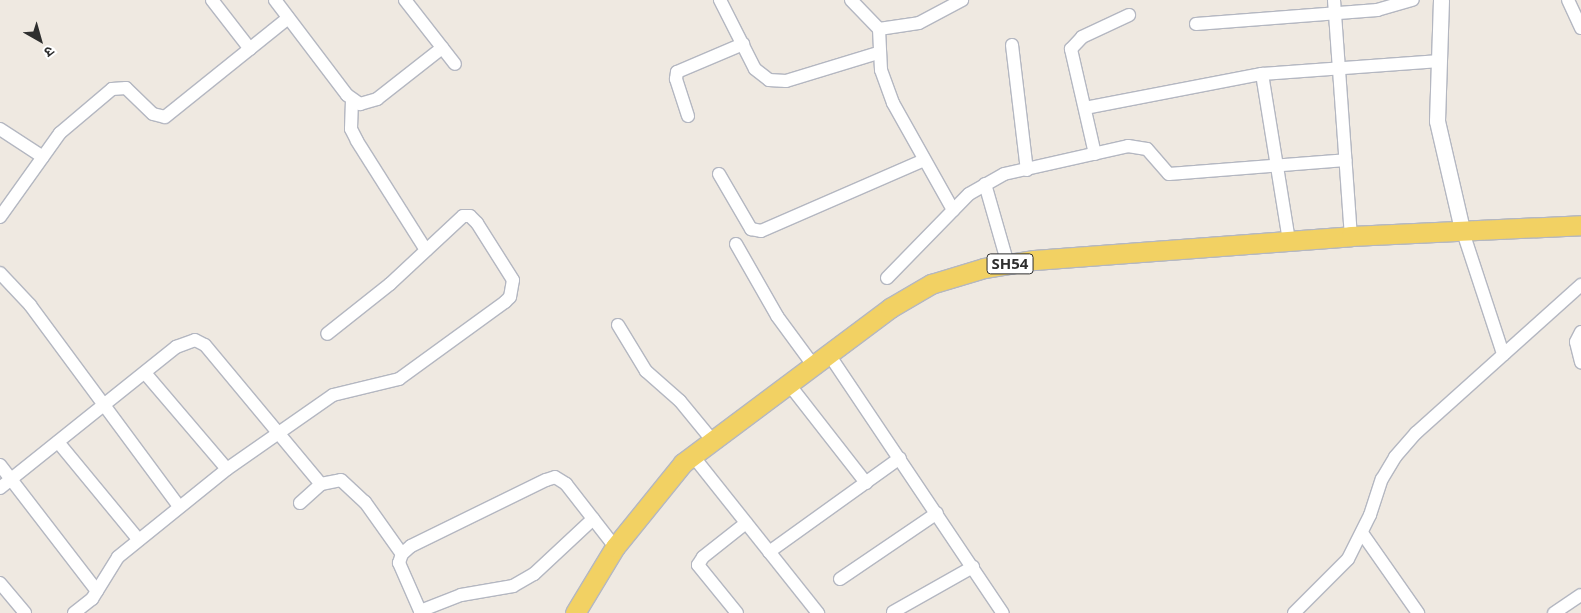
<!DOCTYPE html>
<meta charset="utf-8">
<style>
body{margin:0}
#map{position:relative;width:1581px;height:613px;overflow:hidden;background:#efe9e1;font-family:"Noto Sans","Noto Sans Devanagari",sans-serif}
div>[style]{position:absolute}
.roads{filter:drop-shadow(1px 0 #b4b7c1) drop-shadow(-1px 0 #b4b7c1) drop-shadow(0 1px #b4b7c1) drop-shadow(0 -1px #b4b7c1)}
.minor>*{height:12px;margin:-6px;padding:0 6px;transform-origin:6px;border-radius:6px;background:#fff}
.tertiary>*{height:15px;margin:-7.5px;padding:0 7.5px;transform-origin:7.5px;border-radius:7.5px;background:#fff}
.primary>*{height:19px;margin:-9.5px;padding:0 9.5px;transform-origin:9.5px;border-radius:9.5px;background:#f2d163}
span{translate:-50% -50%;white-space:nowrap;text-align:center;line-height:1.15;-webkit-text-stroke:5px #fff;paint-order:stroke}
.shield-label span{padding:1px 4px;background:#fff;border:1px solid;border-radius:4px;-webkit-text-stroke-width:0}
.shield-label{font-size:15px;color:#2e2e2e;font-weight:700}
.north{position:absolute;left:15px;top:15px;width:50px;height:50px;-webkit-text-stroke:4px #fff;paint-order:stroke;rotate:142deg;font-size:14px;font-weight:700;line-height:20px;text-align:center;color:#2e2e2e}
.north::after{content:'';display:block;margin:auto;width:18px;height:22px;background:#2e2e2e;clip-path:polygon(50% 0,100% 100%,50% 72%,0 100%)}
</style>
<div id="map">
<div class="roads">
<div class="minor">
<div style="left:212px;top:0;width:62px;rotate:52.2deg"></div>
<div style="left:275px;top:0;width:119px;rotate:52.8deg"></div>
<div style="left:347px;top:95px;width:16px;rotate:35deg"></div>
<div style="left:360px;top:104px;width:18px;rotate:-16deg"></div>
<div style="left:377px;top:99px;width:83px;rotate:-38.1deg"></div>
<div style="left:405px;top:0;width:81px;rotate:52deg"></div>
<div style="left:720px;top:0;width:77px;rotate:63.1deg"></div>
<div style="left:755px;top:69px;width:18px;rotate:38deg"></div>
<div style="left:769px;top:80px;width:17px;rotate:3deg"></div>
<div style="left:786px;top:81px;width:96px;rotate:-16.9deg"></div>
<div style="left:851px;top:0;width:40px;rotate:46deg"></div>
<div style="left:879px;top:29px;width:41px;rotate:87.2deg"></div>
<div style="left:881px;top:70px;width:35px;rotate:70deg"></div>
<div style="left:893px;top:103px;width:123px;rotate:60.7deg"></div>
<div style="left:1334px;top:0;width:237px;rotate:85.9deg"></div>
<div style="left:1568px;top:0;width:31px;rotate:65deg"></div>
<div style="left:1196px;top:24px;width:182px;rotate:-4.4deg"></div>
<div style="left:1377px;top:10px;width:37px;rotate:-16deg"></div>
<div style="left:879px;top:29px;width:40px;rotate:-8.5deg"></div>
<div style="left:919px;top:23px;width:49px;rotate:-28.1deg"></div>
<div style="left:1012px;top:45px;width:126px;rotate:83.2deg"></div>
<div style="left:1262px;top:74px;width:169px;rotate:80.8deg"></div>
<div style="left:352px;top:100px;width:29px;rotate:92deg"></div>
<div style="left:351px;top:129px;width:13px;rotate:63deg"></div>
<div style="left:357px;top:141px;width:129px;rotate:57.7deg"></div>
<div style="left:1085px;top:108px;width:180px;rotate:-10.9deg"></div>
<div style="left:1262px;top:74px;width:178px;rotate:-4.2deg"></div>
<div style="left:688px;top:116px;width:39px;rotate:-108deg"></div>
<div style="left:676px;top:79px;width:7px;rotate:-82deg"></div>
<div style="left:677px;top:72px;width:72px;rotate:-23deg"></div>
<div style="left:0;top:129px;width:51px;rotate:33.1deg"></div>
<div style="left:1095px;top:154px;width:108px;rotate:-102.9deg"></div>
<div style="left:1071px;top:49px;width:16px;rotate:-47deg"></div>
<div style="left:1082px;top:37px;width:52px;rotate:-25.1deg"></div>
<div style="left:719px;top:174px;width:64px;rotate:59.8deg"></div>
<div style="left:751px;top:229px;width:10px;rotate:11deg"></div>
<div style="left:761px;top:231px;width:178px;rotate:-23.5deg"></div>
<div style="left:985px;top:184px;width:83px;rotate:74deg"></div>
<div style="left:0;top:217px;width:103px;rotate:-54.5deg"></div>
<div style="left:60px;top:133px;width:68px;rotate:-40.2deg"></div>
<div style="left:112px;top:89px;width:14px;rotate:-4deg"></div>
<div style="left:126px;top:88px;width:37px;rotate:44deg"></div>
<div style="left:153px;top:114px;width:12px;rotate:14deg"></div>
<div style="left:165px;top:117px;width:158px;rotate:-38.8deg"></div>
<div style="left:1462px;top:229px;width:132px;rotate:71.8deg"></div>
<div style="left:736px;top:244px;width:83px;rotate:60.3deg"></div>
<div style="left:777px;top:316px;width:61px;rotate:53.7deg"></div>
<div style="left:0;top:273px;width:44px;rotate:46.8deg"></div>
<div style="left:30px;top:305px;width:250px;rotate:53.5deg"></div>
<div style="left:887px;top:278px;width:117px;rotate:-45.7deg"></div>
<div style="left:969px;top:194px;width:40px;rotate:-29.7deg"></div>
<div style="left:1004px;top:174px;width:127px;rotate:-12.7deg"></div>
<div style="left:1128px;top:146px;width:19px;rotate:9deg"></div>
<div style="left:1147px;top:149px;width:33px;rotate:49deg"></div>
<div style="left:1169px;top:174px;width:177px;rotate:-4.5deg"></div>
<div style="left:618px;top:325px;width:54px;rotate:58.7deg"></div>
<div style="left:646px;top:371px;width:45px;rotate:41.4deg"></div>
<div style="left:680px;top:401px;width:50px;rotate:50.6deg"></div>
<div style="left:1581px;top:332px;width:11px;rotate:117deg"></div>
<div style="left:1576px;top:342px;width:21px;rotate:76deg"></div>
<div style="left:828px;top:353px;width:313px;rotate:56.1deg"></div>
<div style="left:145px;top:373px;width:126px;rotate:49.5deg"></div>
<div style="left:788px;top:383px;width:127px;rotate:52deg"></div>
<div style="left:58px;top:442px;width:124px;rotate:50.5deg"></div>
<div style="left:693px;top:456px;width:201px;rotate:51.5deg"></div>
<div style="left:0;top:465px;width:159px;rotate:52.4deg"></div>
<div style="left:0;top:488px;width:226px;rotate:-38.7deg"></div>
<div style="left:176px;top:347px;width:20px;rotate:-20deg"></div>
<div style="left:195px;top:340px;width:11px;rotate:27deg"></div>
<div style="left:205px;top:345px;width:181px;rotate:50.2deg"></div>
<div style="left:300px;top:503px;width:28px;rotate:-42deg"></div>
<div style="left:321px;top:484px;width:20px;rotate:-11deg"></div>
<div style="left:341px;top:480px;width:33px;rotate:43deg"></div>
<div style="left:365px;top:502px;width:64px;rotate:54.6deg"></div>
<div style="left:1362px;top:533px;width:98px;rotate:55deg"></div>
<div style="left:769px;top:552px;width:161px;rotate:-35.7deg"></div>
<div style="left:840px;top:579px;width:117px;rotate:-34.2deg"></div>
<div style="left:0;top:583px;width:39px;rotate:50deg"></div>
<div style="left:420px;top:611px;width:44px;rotate:-21.3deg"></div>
<div style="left:461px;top:595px;width:53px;rotate:-9.8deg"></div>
<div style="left:513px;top:586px;width:24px;rotate:-30deg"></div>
<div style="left:534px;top:574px;width:81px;rotate:-43deg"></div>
<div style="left:893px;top:612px;width:92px;rotate:-29.4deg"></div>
<div style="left:74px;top:613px;width:23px;rotate:-38deg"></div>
<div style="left:92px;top:599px;width:49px;rotate:-58.2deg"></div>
<div style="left:118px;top:557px;width:140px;rotate:-38.9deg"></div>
<div style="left:227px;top:469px;width:129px;rotate:-34.9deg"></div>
<div style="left:333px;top:395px;width:68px;rotate:-13.6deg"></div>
<div style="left:399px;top:379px;width:131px;rotate:-36deg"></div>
<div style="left:505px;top:302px;width:7px;rotate:-45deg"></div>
<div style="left:510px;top:297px;width:17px;rotate:-80deg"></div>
<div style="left:513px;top:280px;width:67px;rotate:-122.3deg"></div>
<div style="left:477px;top:223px;width:10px;rotate:-135deg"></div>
<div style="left:470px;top:216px;width:7px;rotate:180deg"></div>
<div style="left:463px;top:216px;width:100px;rotate:137deg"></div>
<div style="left:390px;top:284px;width:80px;rotate:141.6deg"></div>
<div style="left:421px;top:613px;width:55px;rotate:-113.7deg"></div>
<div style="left:399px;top:563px;width:9px;rotate:-72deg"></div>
<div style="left:402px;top:554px;width:12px;rotate:-42deg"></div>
<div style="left:411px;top:546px;width:150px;rotate:-26.1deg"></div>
<div style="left:546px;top:480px;width:9px;rotate:-18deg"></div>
<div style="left:555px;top:477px;width:13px;rotate:32deg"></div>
<div style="left:566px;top:484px;width:80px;rotate:52.1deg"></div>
<div style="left:737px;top:613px;width:62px;rotate:-129.1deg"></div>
<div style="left:698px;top:565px;width:9px;rotate:-58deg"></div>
<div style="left:703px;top:557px;width:55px;rotate:-38.3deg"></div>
<div style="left:1294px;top:613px;width:76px;rotate:-45deg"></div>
<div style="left:1348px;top:559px;width:49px;rotate:-63.4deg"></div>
<div style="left:1370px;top:515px;width:38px;rotate:-72deg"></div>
<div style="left:1382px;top:479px;width:26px;rotate:-59deg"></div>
<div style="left:1395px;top:457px;width:32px;rotate:-49deg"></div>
<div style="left:1416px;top:433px;width:222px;rotate:-41.9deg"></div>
<div style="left:1554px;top:613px;width:32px;rotate:-34deg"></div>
</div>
<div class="tertiary">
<div style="left:1441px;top:0;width:121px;rotate:91.9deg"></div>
<div style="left:1437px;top:121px;width:111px;rotate:77deg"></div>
</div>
<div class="primary">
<div style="left:575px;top:613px;width:77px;rotate:-58.8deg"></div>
<div style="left:615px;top:547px;width:108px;rotate:-51deg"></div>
<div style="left:683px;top:463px;width:259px;rotate:-36.8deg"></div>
<div style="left:890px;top:308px;width:48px;rotate:-30.3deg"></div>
<div style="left:931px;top:284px;width:55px;rotate:-16.8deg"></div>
<div style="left:984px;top:268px;width:51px;rotate:-9.1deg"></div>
<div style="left:1034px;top:260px;width:318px;rotate:-4.3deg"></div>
<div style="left:1351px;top:236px;width:230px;rotate:-2.7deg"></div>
</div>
</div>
<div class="shield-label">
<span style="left:1010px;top:264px">SH54</span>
</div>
<div class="north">उ</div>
</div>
